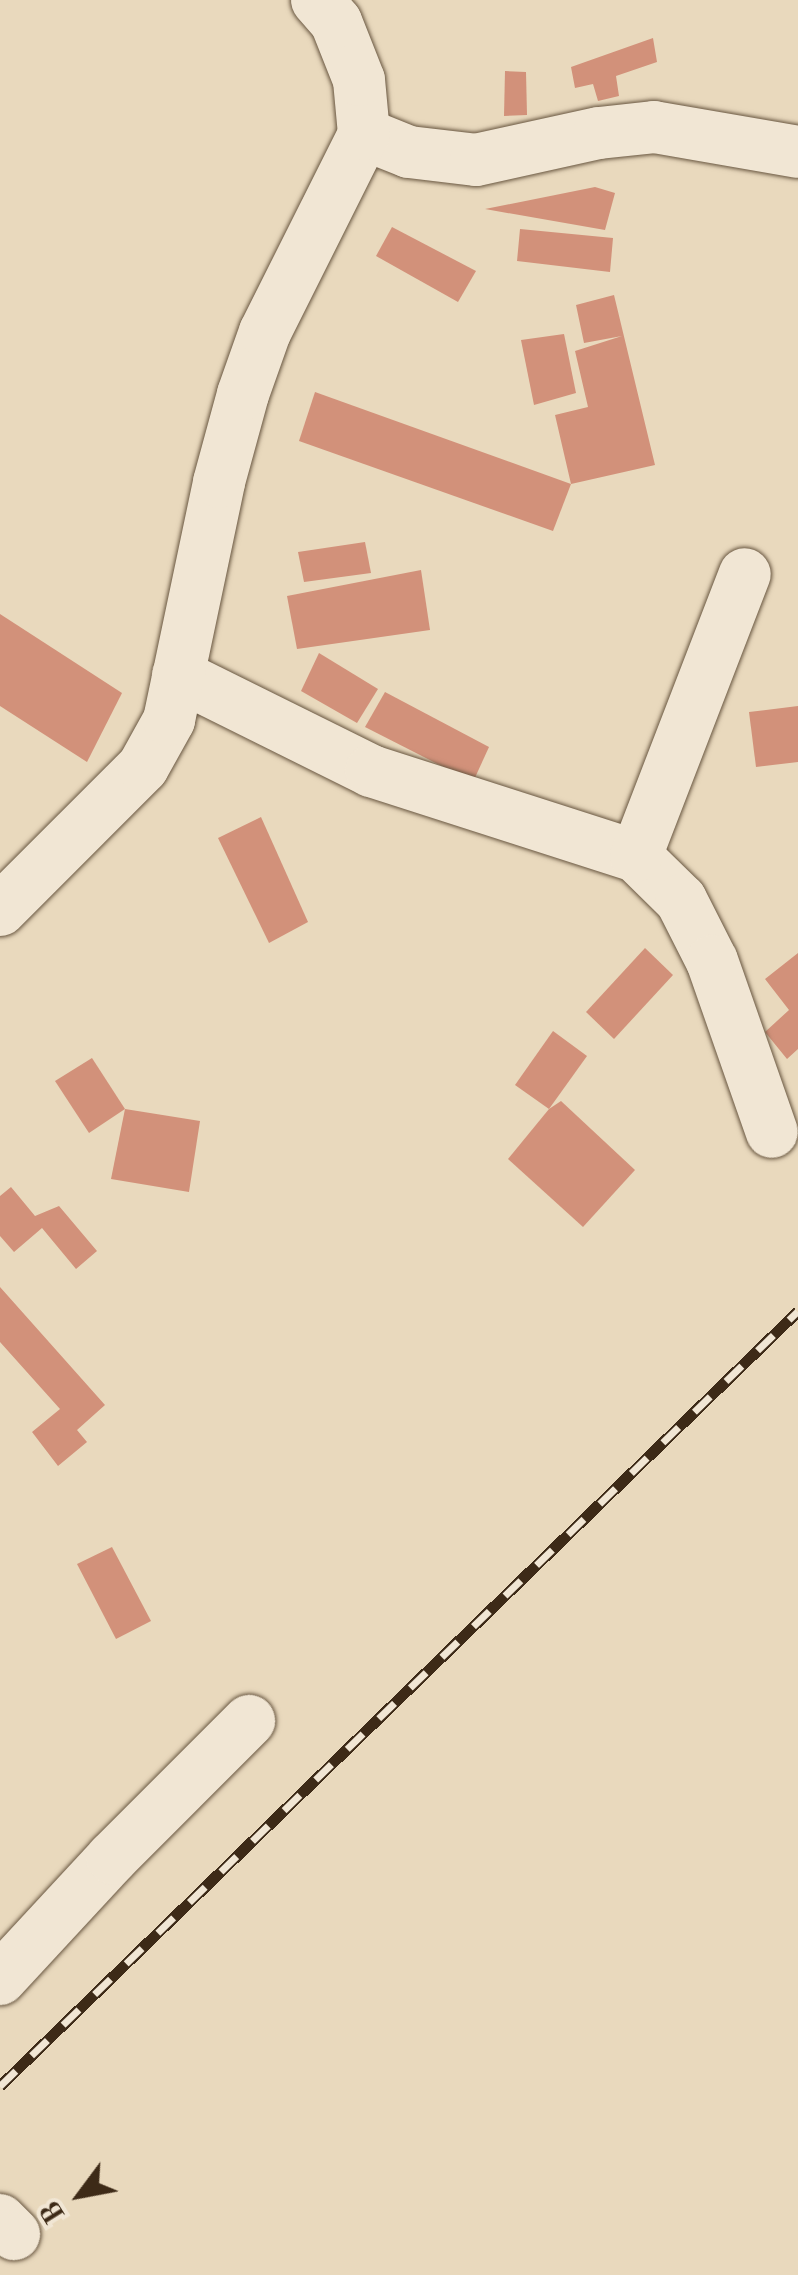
<!DOCTYPE html>
<style>
body{margin:0}
#map{position:relative;width:798px;height:2275px;overflow:hidden;background:#e9d9bd;font-family:"Old Standard TT",serif}
div>[style]{position:absolute}
.building>*{inset:0;background:#d2917a}
.roads{filter:drop-shadow(0 0 2px #685640) drop-shadow(0 0 2px #685640)}
.minor>*{height:52px;margin:-26px;padding:0 26px;transform-origin:26px;border-radius:26px;background:#f1e6d4}
.rail>*{height:11px;margin-top:-5.5px;transform-origin:0;background:repeating-linear-gradient(90deg,#f1e6d4 0 22px,#3d2a17 0 44px);box-sizing:border-box;border-block:2px solid #3d2a17}
span{translate:-50% -50%;white-space:nowrap;text-align:center;line-height:1.15;-webkit-text-stroke:9px #f1e6d4;paint-order:stroke}
.north{position:absolute;left:30px;top:2145px;width:100px;height:100px;-webkit-text-stroke:8px #f1e6d4;paint-order:stroke;rotate:238deg;font-size:28px;font-weight:700;line-height:40px;text-align:center;color:#3d2a17}
.north::after{content:'';display:block;margin:auto;width:35px;height:45px;background:#3d2a17;clip-path:polygon(50% 0,100% 100%,50% 72%,0 100%)}
</style>
<div id="map">
<div class="building">
<i style="clip-path:polygon(653px 38px,657px 62px,616px 76px,619px 96px,598px 101px,593px 84px,575px 88px,571px 67px)"></i>
<i style="clip-path:polygon(505px 71px,526px 72px,527px 115px,504px 116px)"></i>
<i style="clip-path:polygon(595px 187px,615px 193px,605px 230px,485px 209px)"></i>
<i style="clip-path:polygon(392px 227px,476px 271px,458px 302px,376px 256px)"></i>
<i style="clip-path:polygon(520px 229px,613px 238px,610px 272px,517px 261px)"></i>
<i style="clip-path:polygon(614px 295px,655px 465px,571px 484px,555px 415px,588px 407px,575px 351px,622px 336px,584px 343px,576px 305px)"></i>
<i style="clip-path:polygon(564px 334px,576px 393px,534px 405px,521px 340px)"></i>
<i style="clip-path:polygon(315px 392px,571px 484px,553px 531px,299px 441px)"></i>
<i style="clip-path:polygon(365px 542px,371px 573px,304px 582px,298px 552px)"></i>
<i style="clip-path:polygon(421px 570px,430px 630px,297px 649px,287px 596px)"></i>
<i style="clip-path:polygon(0 614px,122px 693px,87px 762px,0 706px)"></i>
<i style="clip-path:polygon(319px 653px,378px 689px,357px 723px,301px 691px)"></i>
<i style="clip-path:polygon(385px 692px,489px 747px,473px 782px,365px 727px)"></i>
<i style="clip-path:polygon(798px 706px,798px 762px,756px 767px,749px 712px)"></i>
<i style="clip-path:polygon(261px 817px,308px 922px,269px 943px,218px 838px)"></i>
<i style="clip-path:polygon(645px 948px,673px 975px,614px 1039px,586px 1012px)"></i>
<i style="clip-path:polygon(798px 953px,798px 1049px,787px 1059px,765px 1032px,789px 1010px,765px 979px)"></i>
<i style="clip-path:polygon(553px 1031px,587px 1056px,549px 1109px,515px 1085px)"></i>
<i style="clip-path:polygon(92px 1058px,125px 1109px,89px 1133px,55px 1081px)"></i>
<i style="clip-path:polygon(561px 1101px,635px 1170px,583px 1227px,508px 1159px,549px 1109px)"></i>
<i style="clip-path:polygon(125px 1109px,200px 1121px,189px 1192px,111px 1179px)"></i>
<i style="clip-path:polygon(11px 1187px,35px 1216px,59px 1206px,97px 1251px,76px 1269px,42px 1228px,14px 1252px,0 1236px,0 1196px)"></i>
<i style="clip-path:polygon(0 1287px,105px 1405px,77px 1430px,87px 1442px,58px 1466px,32px 1432px,60px 1409px,0 1342px)"></i>
<i style="clip-path:polygon(112px 1547px,151px 1621px,116px 1639px,77px 1564px)"></i>
</div>
<div class="roads">
<div class="minor">
<i style="left:364px;top:134px;width:48px;rotate:21.8deg"></i>
<i style="left:409px;top:152px;width:67px;rotate:6.8deg"></i>
<i style="left:476px;top:160px;width:126px;rotate:-12.4deg"></i>
<i style="left:599px;top:133px;width:55px;rotate:-6.2deg"></i>
<i style="left:654px;top:127px;width:146px;rotate:9.8deg"></i>
<i style="left:178px;top:675px;width:216px;rotate:26.4deg"></i>
<i style="left:371px;top:771px;width:278px;rotate:17.8deg"></i>
<i style="left:636px;top:856px;width:63px;rotate:44.4deg"></i>
<i style="left:681px;top:900px;width:68px;rotate:63.1deg"></i>
<i style="left:712px;top:961px;width:181px;rotate:70.7deg"></i>
<i style="left:636px;top:856px;width:302px;rotate:-68.9deg"></i>
<i style="left:0;top:910px;width:202px;rotate:-45deg"></i>
<i style="left:143px;top:767px;width:54px;rotate:-61deg"></i>
<i style="left:169px;top:720px;width:243px;rotate:-78.1deg"></i>
<i style="left:219px;top:482px;width:91px;rotate:-74.7deg"></i>
<i style="left:243px;top:394px;width:66px;rotate:-70.5deg"></i>
<i style="left:265px;top:332px;width:221px;rotate:-63.4deg"></i>
<i style="left:364px;top:134px;width:54px;rotate:-95.3deg"></i>
<i style="left:359px;top:80px;width:62px;rotate:-111.6deg"></i>
<i style="left:336px;top:22px;width:29px;rotate:-131deg"></i>
<i style="left:0;top:1979px;width:165px;rotate:-47.2deg"></i>
<i style="left:112px;top:1858px;width:194px;rotate:-45deg"></i>
<i style="left:0;top:2220px;width:20px;rotate:45deg"></i>
</div>
</div>
<div class="rail">
<i style="left:0;top:2086px;width:1112px;rotate:-44.16deg"></i>
</div>
<div class="north">B</div>
</div>
